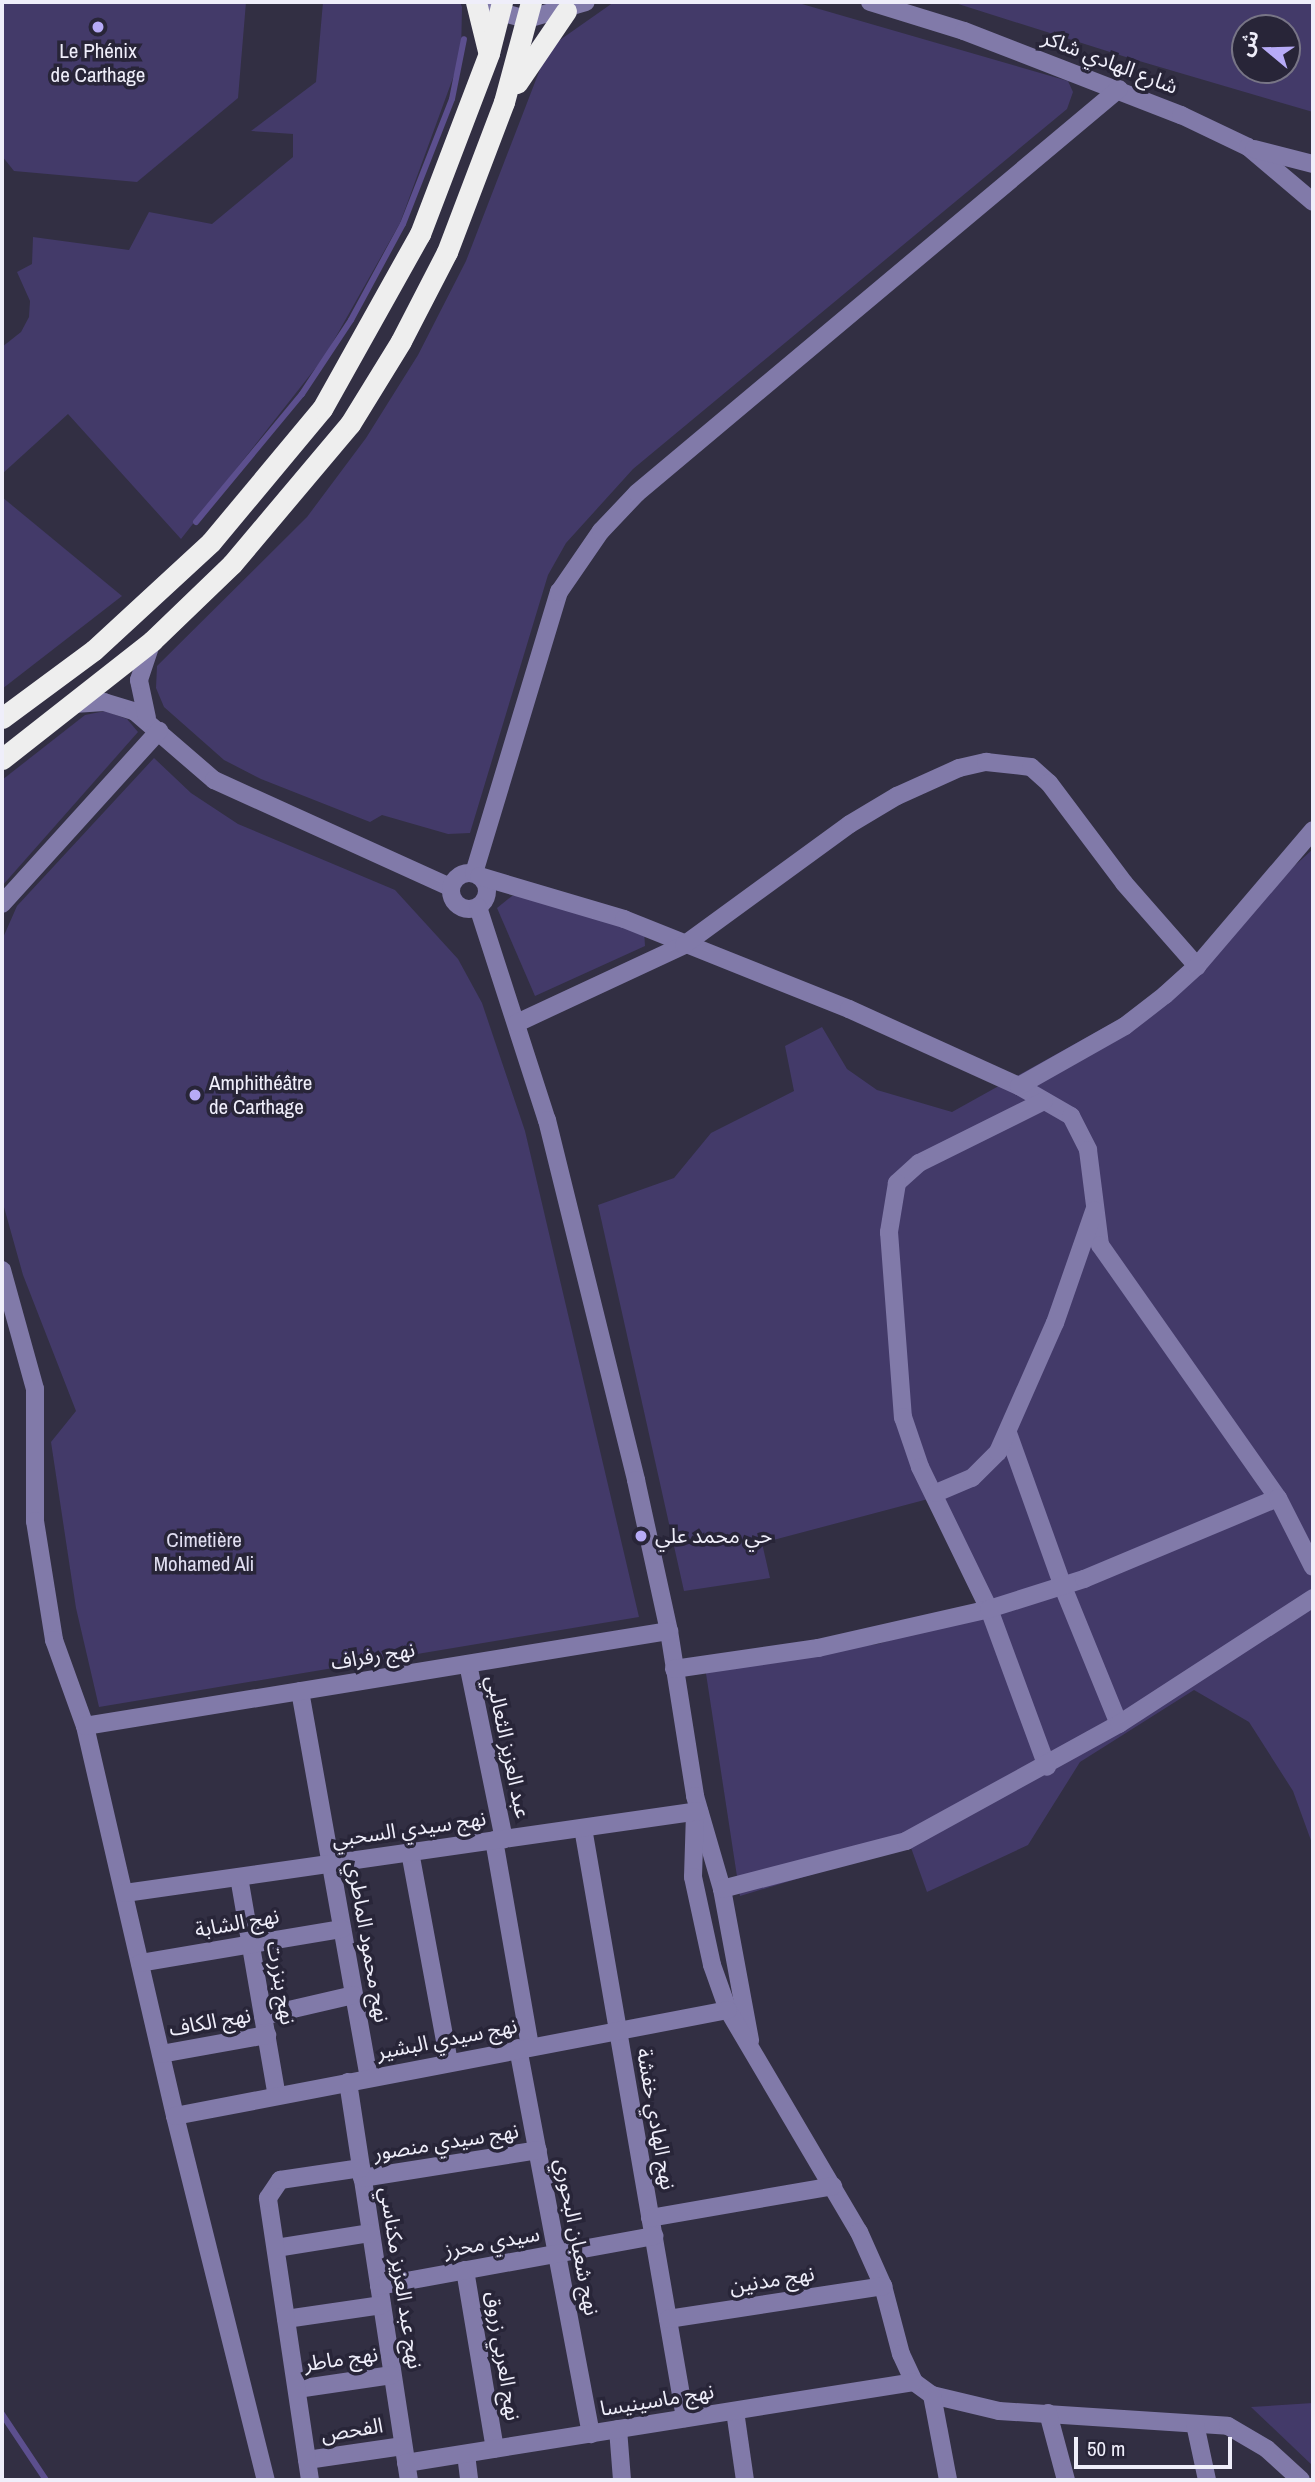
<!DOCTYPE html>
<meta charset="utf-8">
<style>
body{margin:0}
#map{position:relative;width:1315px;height:2482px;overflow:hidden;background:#322f43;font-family:"Archivo Narrow","Noto Sans Arabic",sans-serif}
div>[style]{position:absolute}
.green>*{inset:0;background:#433a69}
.stream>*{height:6px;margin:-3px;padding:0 3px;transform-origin:3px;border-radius:3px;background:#5c4f8e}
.minor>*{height:18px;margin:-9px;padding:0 9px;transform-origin:9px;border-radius:9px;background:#817aa9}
.minor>.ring{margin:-9px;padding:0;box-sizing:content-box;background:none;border:18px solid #817aa9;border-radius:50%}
.highway>*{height:21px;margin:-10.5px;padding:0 10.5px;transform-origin:10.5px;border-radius:10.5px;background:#eee}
.dots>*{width:19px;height:19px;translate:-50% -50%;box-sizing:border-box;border:4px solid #282538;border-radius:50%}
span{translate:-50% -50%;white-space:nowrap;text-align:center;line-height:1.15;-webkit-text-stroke:7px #282538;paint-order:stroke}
.poi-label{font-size:21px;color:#efeefa}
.left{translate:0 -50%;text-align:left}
.street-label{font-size:21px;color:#efeefa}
.park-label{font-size:21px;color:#e0def1}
.frame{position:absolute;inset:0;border:4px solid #efeefa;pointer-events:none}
.north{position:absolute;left:1231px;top:14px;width:70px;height:70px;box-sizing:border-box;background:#282538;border:2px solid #787586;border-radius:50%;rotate:289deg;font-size:19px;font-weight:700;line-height:28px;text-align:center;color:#efeefa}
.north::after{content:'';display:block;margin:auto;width:24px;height:32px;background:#b7abf7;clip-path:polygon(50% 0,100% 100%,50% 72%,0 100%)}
.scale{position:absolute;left:1074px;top:2437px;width:158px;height:32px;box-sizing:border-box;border:4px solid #efeefa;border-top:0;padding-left:9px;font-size:21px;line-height:24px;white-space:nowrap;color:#efeefa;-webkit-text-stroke:5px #282538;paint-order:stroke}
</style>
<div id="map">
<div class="green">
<i style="clip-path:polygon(2px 2px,246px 2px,238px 98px,137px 182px,14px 171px,2px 156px)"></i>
<i style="clip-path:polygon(323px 2px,460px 2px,462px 7px,461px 56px,400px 223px,325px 356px,181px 539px,68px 414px,2px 474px,2px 347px,21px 332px,29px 317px,30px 301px,17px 272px,32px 264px,33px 237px,129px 250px,149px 212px,212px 224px,293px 157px,293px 134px,251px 131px,316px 82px)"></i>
<i style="clip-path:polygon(614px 2px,795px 2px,1068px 81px,1073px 92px,1067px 109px,633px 469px,566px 543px,548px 575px,470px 833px,448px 834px,382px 815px,370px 822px,261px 779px,224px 760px,164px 707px,156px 688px,157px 666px,307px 517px,366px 438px,418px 355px,466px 261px,542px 64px,557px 42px)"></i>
<i style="clip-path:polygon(evenodd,952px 2px,1313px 2px,1313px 112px,1129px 58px,952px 2px,1287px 28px,1287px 70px,1245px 70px,1245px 28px,1287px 28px)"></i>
<i style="clip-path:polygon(2px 497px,122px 596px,2px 689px)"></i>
<i style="clip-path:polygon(105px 711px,127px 719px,138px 732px,2px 886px,2px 780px,85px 715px)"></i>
<i style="clip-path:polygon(154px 758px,191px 793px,238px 824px,395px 890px,458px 959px,482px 1003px,525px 1131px,639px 1617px,99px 1707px,76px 1608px,51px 1442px,76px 1411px,23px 1275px,2px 1200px,2px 940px,17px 906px)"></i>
<i style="clip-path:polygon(1313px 849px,1313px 1846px,1293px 1791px,1249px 1722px,1194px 1690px,1080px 1762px,1028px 1845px,927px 1892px,910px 1845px,740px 1896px,705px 1667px,878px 1644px,982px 1612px,932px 1498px,762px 1543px,770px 1578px,684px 1591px,598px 1205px,674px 1178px,711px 1133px,794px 1091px,785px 1046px,822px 1027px,847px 1069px,877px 1090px,952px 1112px,1134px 1011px)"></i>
<i style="clip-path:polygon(512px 896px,532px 896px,644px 930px,645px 946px,535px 996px,497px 908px)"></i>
<i style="clip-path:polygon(1313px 2403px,1313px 2466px,1251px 2407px)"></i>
</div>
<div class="stream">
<i style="left:196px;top:522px;width:166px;rotate:-50.4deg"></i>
<i style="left:302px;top:394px;width:89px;rotate:-56.5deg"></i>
<i style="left:351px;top:320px;width:109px;rotate:-61.6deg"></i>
<i style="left:403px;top:224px;width:134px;rotate:-68.6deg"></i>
<i style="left:452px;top:99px;width:61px;rotate:-78.7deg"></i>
<i style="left:2px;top:2414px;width:79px;rotate:56.3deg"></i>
</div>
<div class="minor">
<i style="left:489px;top:2px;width:15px;rotate:42deg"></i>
<i style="left:500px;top:12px;width:28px;rotate:15deg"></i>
<i style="left:527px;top:19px;width:61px;rotate:-16.1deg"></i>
<i style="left:870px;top:2px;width:98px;rotate:17.1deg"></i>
<i style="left:964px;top:31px;width:233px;rotate:21.2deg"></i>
<i style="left:1181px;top:115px;width:74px;rotate:25.5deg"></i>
<i style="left:1248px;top:147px;width:85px;rotate:40.2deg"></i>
<i style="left:1254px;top:149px;width:61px;rotate:14.3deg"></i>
<i style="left:74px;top:704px;width:30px;rotate:-4deg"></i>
<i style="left:104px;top:702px;width:31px;rotate:17deg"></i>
<i style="left:134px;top:711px;width:106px;rotate:40.8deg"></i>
<i style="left:214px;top:780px;width:259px;rotate:24.4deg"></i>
<i style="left:147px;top:718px;width:39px;rotate:-102deg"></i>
<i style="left:139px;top:680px;width:41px;rotate:-71.6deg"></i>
<i class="ring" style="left:451px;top:873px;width:18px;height:18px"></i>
<i style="left:474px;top:873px;width:294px;rotate:-73.2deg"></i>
<i style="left:559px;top:592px;width:74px;rotate:-55.5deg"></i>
<i style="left:601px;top:531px;width:52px;rotate:-46.5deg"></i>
<i style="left:637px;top:493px;width:629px;rotate:-39.97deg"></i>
<i style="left:479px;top:876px;width:151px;rotate:16.5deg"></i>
<i style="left:624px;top:919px;width:242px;rotate:21.8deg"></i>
<i style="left:849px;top:1009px;width:187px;rotate:24.4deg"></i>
<i style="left:1019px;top:1086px;width:60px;rotate:30deg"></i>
<i style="left:1071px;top:1116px;width:38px;rotate:63deg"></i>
<i style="left:1088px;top:1150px;width:96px;rotate:82.8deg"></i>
<i style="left:1100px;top:1245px;width:309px;rotate:54.9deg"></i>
<i style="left:2px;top:904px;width:234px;rotate:-47.8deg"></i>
<i style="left:478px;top:907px;width:224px;rotate:72.1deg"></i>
<i style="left:547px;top:1120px;width:371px;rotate:76.1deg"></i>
<i style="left:636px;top:1480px;width:155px;rotate:77.7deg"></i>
<i style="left:669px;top:1631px;width:167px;rotate:81deg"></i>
<i style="left:695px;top:1796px;width:97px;rotate:73.8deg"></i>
<i style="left:722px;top:1889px;width:154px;rotate:79.5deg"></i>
<i style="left:517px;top:1023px;width:184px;rotate:-25deg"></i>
<i style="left:684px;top:945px;width:205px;rotate:-36.1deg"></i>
<i style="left:850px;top:824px;width:55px;rotate:-30.8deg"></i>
<i style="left:897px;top:796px;width:68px;rotate:-24.3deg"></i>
<i style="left:959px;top:768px;width:28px;rotate:-13deg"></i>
<i style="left:986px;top:762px;width:45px;rotate:6.3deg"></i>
<i style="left:1031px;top:767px;width:24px;rotate:42deg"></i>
<i style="left:1049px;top:783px;width:125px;rotate:53.1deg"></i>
<i style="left:1124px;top:883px;width:111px;rotate:48.7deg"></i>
<i style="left:1019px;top:1086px;width:122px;rotate:-29.5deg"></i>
<i style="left:1125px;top:1026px;width:51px;rotate:-37.8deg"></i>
<i style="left:1165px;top:995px;width:43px;rotate:-42.2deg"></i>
<i style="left:1197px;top:966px;width:179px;rotate:-49.5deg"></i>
<i style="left:1044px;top:1101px;width:140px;rotate:153.6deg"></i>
<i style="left:919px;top:1163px;width:30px;rotate:138deg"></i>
<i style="left:897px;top:1183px;width:50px;rotate:99.3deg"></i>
<i style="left:889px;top:1232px;width:186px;rotate:85.7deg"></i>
<i style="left:903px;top:1417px;width:53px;rotate:71.2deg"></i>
<i style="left:920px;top:1467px;width:158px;rotate:64.1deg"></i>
<i style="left:989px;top:1609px;width:168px;rotate:69.8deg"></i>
<i style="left:2px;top:1270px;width:123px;rotate:74.5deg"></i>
<i style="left:35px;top:1389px;width:132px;rotate:90deg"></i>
<i style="left:35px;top:1521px;width:121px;rotate:80.9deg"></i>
<i style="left:54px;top:1640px;width:91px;rotate:70.2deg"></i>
<i style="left:85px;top:1726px;width:400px;rotate:77deg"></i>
<i style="left:175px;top:2116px;width:375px;rotate:76deg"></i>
<i style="left:1008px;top:1433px;width:164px;rotate:70.3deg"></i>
<i style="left:1063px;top:1587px;width:148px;rotate:67.8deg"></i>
<i style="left:936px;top:1493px;width:39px;rotate:-23deg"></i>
<i style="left:972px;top:1478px;width:37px;rotate:-45deg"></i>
<i style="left:998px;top:1452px;width:141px;rotate:-66.2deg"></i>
<i style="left:1055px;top:1323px;width:119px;rotate:-70.8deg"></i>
<i style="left:468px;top:1664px;width:179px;rotate:78.4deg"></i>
<i style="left:674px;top:1669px;width:146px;rotate:-8.3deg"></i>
<i style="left:818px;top:1648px;width:175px;rotate:-12.8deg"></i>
<i style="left:989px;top:1609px;width:100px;rotate:-17.5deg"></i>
<i style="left:1084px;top:1579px;width:210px;rotate:-22.7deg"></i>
<i style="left:1278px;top:1498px;width:77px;rotate:63.1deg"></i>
<i style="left:300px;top:1691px;width:393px;rotate:79.9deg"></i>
<i style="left:85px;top:1726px;width:592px;rotate:-9.24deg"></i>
<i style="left:695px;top:1813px;width:64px;rotate:91.8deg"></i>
<i style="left:693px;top:1877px;width:90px;rotate:77.8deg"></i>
<i style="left:712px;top:1965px;width:48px;rotate:70.4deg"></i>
<i style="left:728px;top:2010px;width:258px;rotate:59.5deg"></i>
<i style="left:859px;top:2232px;width:59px;rotate:66deg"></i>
<i style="left:883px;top:2286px;width:70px;rotate:75.2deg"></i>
<i style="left:901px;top:2354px;width:31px;rotate:65deg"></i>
<i style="left:914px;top:2382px;width:22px;rotate:36deg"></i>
<i style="left:932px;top:2395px;width:69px;rotate:13.4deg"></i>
<i style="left:999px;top:2411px;width:229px;rotate:3.7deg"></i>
<i style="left:1228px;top:2426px;width:45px;rotate:30.5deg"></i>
<i style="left:1267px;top:2449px;width:46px;rotate:42.4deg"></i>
<i style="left:583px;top:1828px;width:599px;rotate:80.19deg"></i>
<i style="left:494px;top:1840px;width:209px;rotate:80.1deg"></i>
<i style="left:410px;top:1852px;width:214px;rotate:79.5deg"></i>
<i style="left:239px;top:1877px;width:222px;rotate:80.2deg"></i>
<i style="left:722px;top:1889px;width:190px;rotate:-14.6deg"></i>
<i style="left:906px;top:1841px;width:243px;rotate:-28.8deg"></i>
<i style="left:1119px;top:1724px;width:231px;rotate:-33deg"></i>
<i style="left:125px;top:1893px;width:580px;rotate:-8.13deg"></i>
<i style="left:140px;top:1963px;width:205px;rotate:-9.6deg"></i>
<i style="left:263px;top:2016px;width:93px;rotate:-13deg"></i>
<i style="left:518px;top:2048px;width:393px;rotate:79.3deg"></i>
<i style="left:161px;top:2054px;width:108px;rotate:-10.2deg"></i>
<i style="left:348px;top:2082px;width:403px;rotate:81.3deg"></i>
<i style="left:175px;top:2116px;width:563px;rotate:-10.85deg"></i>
<i style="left:362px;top:2178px;width:178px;rotate:-9deg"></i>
<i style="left:650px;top:2218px;width:186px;rotate:-9.9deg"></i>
<i style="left:276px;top:2248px;width:96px;rotate:-9deg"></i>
<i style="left:465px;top:2270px;width:181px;rotate:80.5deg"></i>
<i style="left:379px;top:2286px;width:280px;rotate:-10.3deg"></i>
<i style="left:286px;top:2319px;width:97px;rotate:-8.3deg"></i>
<i style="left:668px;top:2319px;width:218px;rotate:-8.7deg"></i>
<i style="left:297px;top:2389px;width:96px;rotate:-8.4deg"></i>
<i style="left:932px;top:2395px;width:86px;rotate:79.3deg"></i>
<i style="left:735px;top:2411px;width:70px;rotate:81.8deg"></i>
<i style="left:1048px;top:2413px;width:69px;rotate:75deg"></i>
<i style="left:1195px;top:2424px;width:57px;rotate:77.9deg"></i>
<i style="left:618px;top:2429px;width:51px;rotate:85.5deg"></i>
<i style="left:466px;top:2454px;width:26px;rotate:83deg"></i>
<i style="left:307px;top:2460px;width:97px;rotate:-8.3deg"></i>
<i style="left:406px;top:2463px;width:514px;rotate:-9.06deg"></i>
<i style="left:310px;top:2480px;width:285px;rotate:-98.5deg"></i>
<i style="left:268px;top:2198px;width:22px;rotate:-56deg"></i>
<i style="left:280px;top:2180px;width:82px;rotate:-8.4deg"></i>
</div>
<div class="highway">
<i style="left:476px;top:2px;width:50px;rotate:76.2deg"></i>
<i style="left:517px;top:83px;width:87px;rotate:-55.8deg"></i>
<i style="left:2px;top:718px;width:114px;rotate:-36.5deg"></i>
<i style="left:94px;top:650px;width:159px;rotate:-42.7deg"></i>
<i style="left:211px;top:542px;width:173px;rotate:-50.2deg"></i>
<i style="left:322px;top:409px;width:201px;rotate:-60.8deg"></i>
<i style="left:420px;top:234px;width:194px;rotate:-69.1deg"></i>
<i style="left:489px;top:53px;width:53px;rotate:-75.7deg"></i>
<i style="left:2px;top:759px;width:191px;rotate:-38.2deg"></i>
<i style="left:152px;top:641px;width:111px;rotate:-43.9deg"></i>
<i style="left:232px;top:564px;width:183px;rotate:-49.9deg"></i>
<i style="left:350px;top:424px;width:97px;rotate:-58.4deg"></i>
<i style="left:401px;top:341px;width:100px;rotate:-62.7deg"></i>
<i style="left:447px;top:252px;width:160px;rotate:-69.2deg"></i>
<i style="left:504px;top:102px;width:104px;rotate:-74.9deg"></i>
</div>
<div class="dots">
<i style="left:98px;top:27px;background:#b7abf7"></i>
<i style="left:195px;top:1095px;background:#b7abf7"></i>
<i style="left:641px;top:1536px;background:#b7abf7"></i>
</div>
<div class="poi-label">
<span style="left:98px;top:63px">Le Phénix<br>de Carthage</span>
<span class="left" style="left:209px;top:1095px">Amphithéâtre<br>de Carthage</span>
<span class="left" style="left:655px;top:1536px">حي محمد علي</span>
</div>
<div class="street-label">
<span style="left:1110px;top:62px;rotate:21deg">شارع الهادي شاكر</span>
<span style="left:373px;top:1656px;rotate:-9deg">نهج رفراف</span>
<span style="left:508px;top:1747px;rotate:78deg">عبد العزيز الثعالبي</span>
<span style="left:409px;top:1829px;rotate:-8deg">نهج سيدي السحبي</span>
<span style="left:237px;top:1923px;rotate:-10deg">نهج الشابة</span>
<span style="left:368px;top:1942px;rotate:80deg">نهج محمود الماطري</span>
<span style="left:281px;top:1983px;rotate:80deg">نهج بنزرت</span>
<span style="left:210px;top:2022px;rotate:-10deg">نهج الكاف</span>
<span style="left:447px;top:2039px;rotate:-11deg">نهج سيدي البشير</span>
<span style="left:656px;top:2119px;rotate:80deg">نهج الهادي خفشة</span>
<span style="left:446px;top:2142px;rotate:-9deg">نهج سيدي منصور</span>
<span style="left:577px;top:2237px;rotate:79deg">نهج شعبان البحوري</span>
<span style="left:492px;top:2242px;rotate:-10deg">سيدي محرز</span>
<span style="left:401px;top:2278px;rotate:81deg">نهج عبد العزيز مكناسي</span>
<span style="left:772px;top:2280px;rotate:-9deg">نهج مدنين</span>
<span style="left:503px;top:2356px;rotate:81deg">نهج العربي زروق</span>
<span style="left:341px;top:2359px;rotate:-8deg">نهج ماطر</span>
<span style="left:657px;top:2400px;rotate:-9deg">نهج ماسينيسا</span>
<span style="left:352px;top:2430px;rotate:-9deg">الفحص</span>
</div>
<div class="park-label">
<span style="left:204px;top:1552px">Cimetière<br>Mohamed Ali</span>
</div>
<div class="frame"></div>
<div class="north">ش</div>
<div class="scale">50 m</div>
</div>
